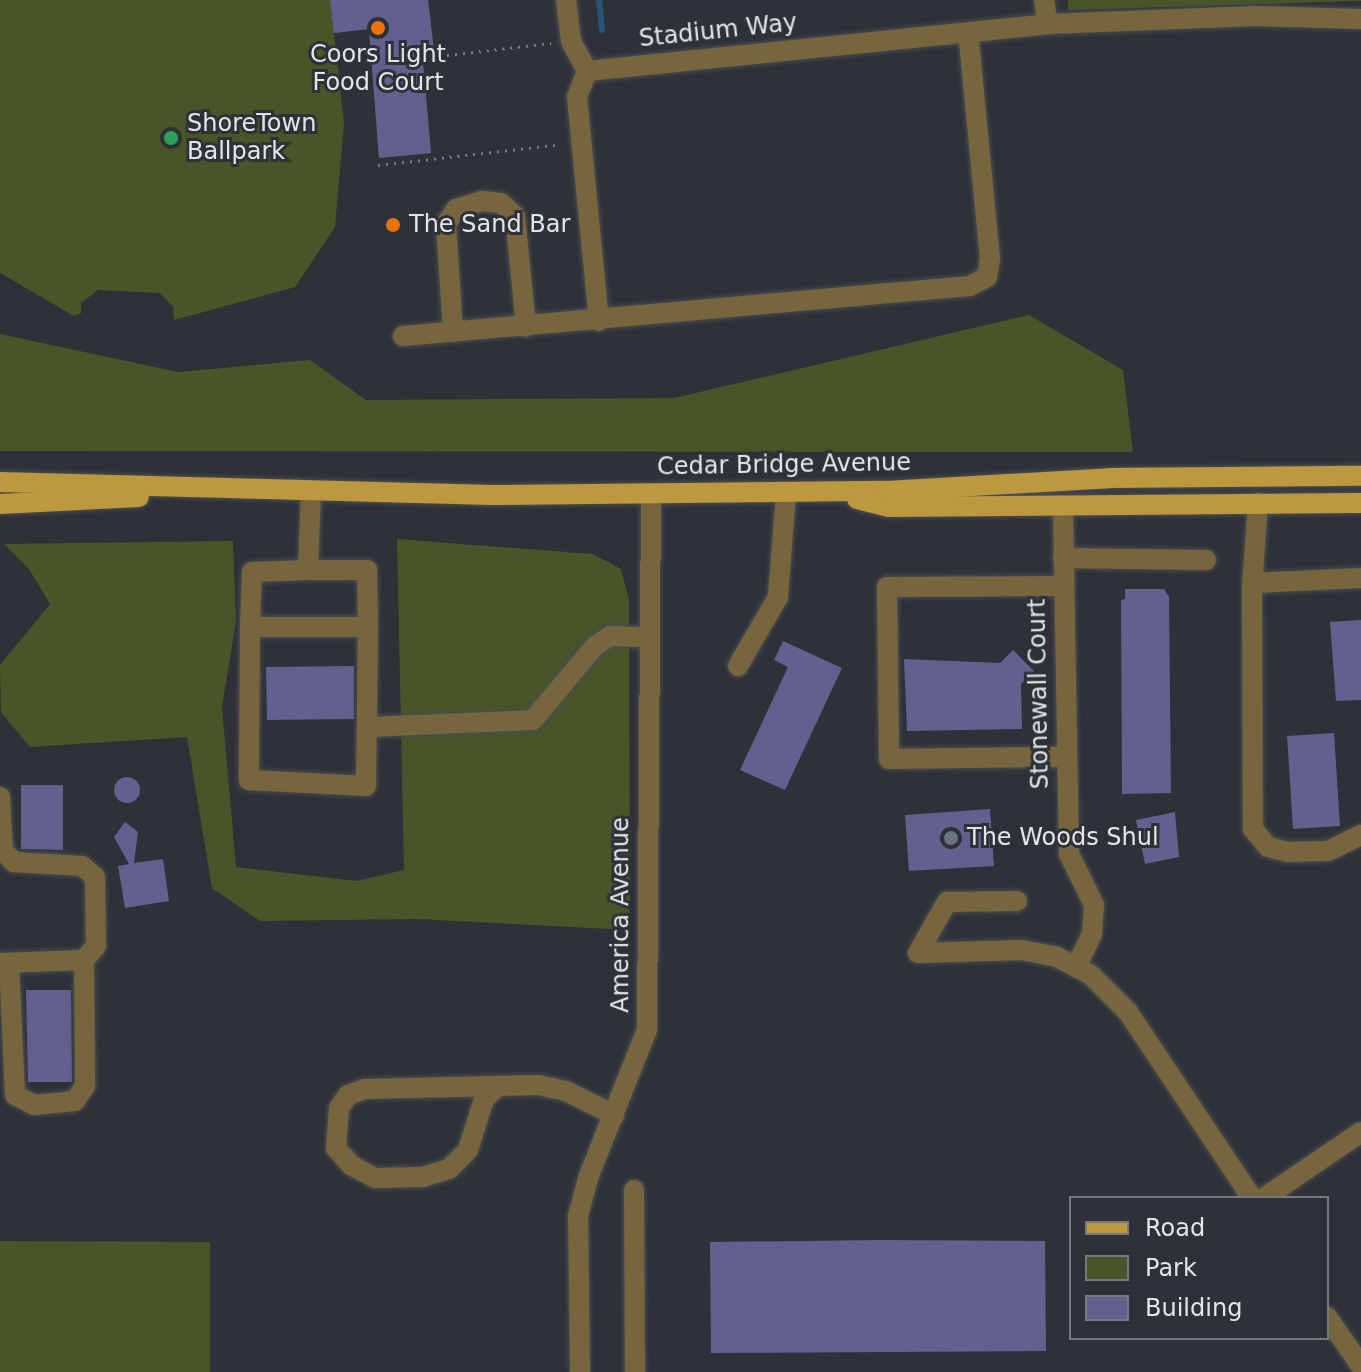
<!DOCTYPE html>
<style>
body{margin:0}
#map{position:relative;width:1361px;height:1372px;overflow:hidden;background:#2e3137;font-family:"DejaVu Sans",sans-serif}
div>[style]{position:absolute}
.green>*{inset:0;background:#475529}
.stream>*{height:6px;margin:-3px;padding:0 3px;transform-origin:3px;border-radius:3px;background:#245777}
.building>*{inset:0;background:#63608f}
.round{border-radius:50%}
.path>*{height:3px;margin-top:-1.5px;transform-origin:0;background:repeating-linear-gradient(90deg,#787a80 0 2px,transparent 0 8px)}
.roads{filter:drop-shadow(0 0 2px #4b4e53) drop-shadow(0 0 2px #4b4e53)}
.minor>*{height:20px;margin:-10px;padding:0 10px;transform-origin:10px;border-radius:10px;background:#77653e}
.major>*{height:20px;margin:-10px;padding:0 10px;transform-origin:10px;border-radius:10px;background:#bc983f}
.dots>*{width:22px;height:22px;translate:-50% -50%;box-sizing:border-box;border:4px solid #2e3137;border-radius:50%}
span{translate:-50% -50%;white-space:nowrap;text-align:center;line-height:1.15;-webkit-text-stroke:6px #2e3137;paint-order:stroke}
.street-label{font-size:24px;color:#e3e5e9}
.poi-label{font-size:24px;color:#e3e5e9}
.left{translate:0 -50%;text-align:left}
.legend{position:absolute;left:1069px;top:1196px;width:260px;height:144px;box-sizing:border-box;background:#2e3137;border:2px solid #76797e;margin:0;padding:10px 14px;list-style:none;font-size:24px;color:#e3e5e9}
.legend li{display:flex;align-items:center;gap:16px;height:40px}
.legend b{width:40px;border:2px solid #76797e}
</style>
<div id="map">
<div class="green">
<i style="clip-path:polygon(0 0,428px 0,434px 51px,422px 53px,431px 153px,379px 158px,369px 29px,334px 33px,344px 123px,335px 227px,295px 287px,174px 320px,173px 307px,160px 293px,98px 290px,81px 303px,81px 313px,74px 316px,0 273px)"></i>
<i style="clip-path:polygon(1068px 0,1361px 0,1361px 1px,1068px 10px)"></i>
<i style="clip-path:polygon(1029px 315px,1123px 370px,1133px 452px,0 451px,0 334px,178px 372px,310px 360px,366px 400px,674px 398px)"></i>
<i style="clip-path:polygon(397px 539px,593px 554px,621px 569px,629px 600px,630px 930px,416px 919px,260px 921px,212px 888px,187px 737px,30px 747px,1px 712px,0 665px,50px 604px,29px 569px,4px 544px,233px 541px,236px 621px,222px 707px,236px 867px,356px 881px,404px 870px)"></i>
<i style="clip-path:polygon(0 1241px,210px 1242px,210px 1372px,0 1372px)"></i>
</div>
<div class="stream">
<i style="left:599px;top:0;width:30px;rotate:84deg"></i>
</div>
<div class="building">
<i style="clip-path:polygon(330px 0,428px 0,434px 51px,422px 52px,431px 153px,379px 158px,369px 29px,334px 33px)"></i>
<i style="clip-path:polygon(1125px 589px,1164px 589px,1169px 597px,1171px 793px,1122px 794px,1121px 600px,1125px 599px)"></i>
<i style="clip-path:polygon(1361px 620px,1361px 700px,1336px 701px,1330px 622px)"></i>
<i style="clip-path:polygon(783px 641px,842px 668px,785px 790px,740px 770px,788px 667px,774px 660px)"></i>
<i style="clip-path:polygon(1013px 650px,1034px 671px,1021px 684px,1022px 729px,907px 731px,904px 659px,1000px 663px)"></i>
<i style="clip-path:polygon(354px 666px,354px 719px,267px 720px,266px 667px)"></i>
<i style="clip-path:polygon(1334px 733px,1340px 826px,1293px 829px,1287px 736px)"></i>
<i class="round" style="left:114px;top:777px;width:26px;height:26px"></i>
<i style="clip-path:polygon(21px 785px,63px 785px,63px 850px,21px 849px)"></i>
<i style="clip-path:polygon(990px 809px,994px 866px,909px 871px,905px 815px)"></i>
<i style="clip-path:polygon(1175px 812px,1179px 857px,1145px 864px,1136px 820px)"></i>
<i style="clip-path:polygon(125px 822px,138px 832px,134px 863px,163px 859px,169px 901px,125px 908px,118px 866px,129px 864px,114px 837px)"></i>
<i style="clip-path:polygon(26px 990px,71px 990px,72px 1082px,28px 1082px)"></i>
<i style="clip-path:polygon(878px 1240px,1045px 1241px,1046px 1351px,711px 1353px,710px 1242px)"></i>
</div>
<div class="path">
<i style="left:423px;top:58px;width:129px;rotate:-6.7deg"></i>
<i style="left:378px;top:165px;width:184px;rotate:-6.5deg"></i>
</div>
<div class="roads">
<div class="minor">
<i style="left:566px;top:0;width:41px;rotate:83deg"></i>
<i style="left:571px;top:41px;width:34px;rotate:62deg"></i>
<i style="left:587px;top:71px;width:463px;rotate:-5.8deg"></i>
<i style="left:1048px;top:24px;width:208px;rotate:-2.2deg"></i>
<i style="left:1256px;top:16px;width:105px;rotate:1.6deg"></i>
<i style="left:1044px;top:0;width:24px;rotate:81deg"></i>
<i style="left:587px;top:71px;width:28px;rotate:111deg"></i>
<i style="left:577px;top:97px;width:225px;rotate:84.4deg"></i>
<i style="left:453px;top:332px;width:108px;rotate:-93.7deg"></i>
<i style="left:446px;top:224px;width:18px;rotate:-56deg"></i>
<i style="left:456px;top:209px;width:27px;rotate:-17deg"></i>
<i style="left:482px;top:201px;width:19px;rotate:6deg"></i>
<i style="left:501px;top:203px;width:19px;rotate:43deg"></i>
<i style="left:515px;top:216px;width:111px;rotate:84.3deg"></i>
<i style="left:403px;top:336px;width:569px;rotate:-5.04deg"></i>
<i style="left:970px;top:286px;width:19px;rotate:-28deg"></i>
<i style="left:987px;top:277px;width:18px;rotate:-81deg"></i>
<i style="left:990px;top:259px;width:228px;rotate:-95.5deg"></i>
<i style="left:1258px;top:503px;width:84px;rotate:94.1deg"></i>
<i style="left:1252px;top:587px;width:242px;rotate:89.8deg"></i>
<i style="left:1253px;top:829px;width:23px;rotate:50deg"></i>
<i style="left:1268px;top:847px;width:21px;rotate:14deg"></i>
<i style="left:1288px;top:852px;width:40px;rotate:-1.4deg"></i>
<i style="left:1328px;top:851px;width:37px;rotate:-26deg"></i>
<i style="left:1063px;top:508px;width:346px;rotate:89deg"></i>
<i style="left:1069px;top:854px;width:57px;rotate:63.9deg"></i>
<i style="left:1094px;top:905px;width:29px;rotate:94deg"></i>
<i style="left:1092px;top:934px;width:37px;rotate:116deg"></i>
<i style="left:1063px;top:558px;width:143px;rotate:0.8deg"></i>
<i style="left:308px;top:570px;width:56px;rotate:178deg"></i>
<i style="left:252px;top:572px;width:55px;rotate:92.1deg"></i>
<i style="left:250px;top:627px;width:118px"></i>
<i style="left:368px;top:627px;width:57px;rotate:-91deg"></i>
<i style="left:367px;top:570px;width:59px;rotate:180deg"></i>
<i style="left:308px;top:570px;width:78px;rotate:-87.8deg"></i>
<i style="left:1253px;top:583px;width:108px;rotate:-2.7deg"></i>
<i style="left:1063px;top:586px;width:176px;rotate:179.7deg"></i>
<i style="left:887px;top:587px;width:172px;rotate:89.3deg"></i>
<i style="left:889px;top:759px;width:175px;rotate:-0.7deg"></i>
<i style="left:250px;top:627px;width:153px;rotate:90.4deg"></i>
<i style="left:249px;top:780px;width:117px;rotate:2.9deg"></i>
<i style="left:366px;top:786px;width:159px;rotate:-89.3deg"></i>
<i style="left:738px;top:666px;width:80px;rotate:-59.9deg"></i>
<i style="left:778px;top:597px;width:105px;rotate:-85.6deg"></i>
<i style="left:367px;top:727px;width:166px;rotate:-2.4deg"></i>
<i style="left:533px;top:720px;width:95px;rotate:-50.1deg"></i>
<i style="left:594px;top:647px;width:19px;rotate:-35deg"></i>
<i style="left:610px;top:636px;width:37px;rotate:2deg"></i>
<i style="left:0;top:797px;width:54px;rotate:86.8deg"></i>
<i style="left:3px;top:851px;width:16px;rotate:45deg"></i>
<i style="left:14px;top:862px;width:68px;rotate:3.4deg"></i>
<i style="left:82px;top:866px;width:17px;rotate:40deg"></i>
<i style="left:95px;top:877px;width:69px;rotate:89.2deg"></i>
<i style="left:96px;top:946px;width:18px;rotate:131deg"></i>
<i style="left:84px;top:960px;width:126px;rotate:89.5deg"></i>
<i style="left:85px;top:1086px;width:18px;rotate:124deg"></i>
<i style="left:75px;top:1101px;width:41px;rotate:174.4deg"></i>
<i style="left:34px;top:1105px;width:21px;rotate:-152deg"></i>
<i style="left:15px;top:1095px;width:132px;rotate:-92.6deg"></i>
<i style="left:918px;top:953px;width:104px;rotate:-1.7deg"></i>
<i style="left:1022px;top:950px;width:36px;rotate:11deg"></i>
<i style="left:1057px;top:957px;width:40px;rotate:28deg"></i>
<i style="left:1092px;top:976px;width:51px;rotate:45deg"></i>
<i style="left:1128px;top:1012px;width:224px;rotate:56.3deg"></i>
<i style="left:918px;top:953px;width:59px;rotate:-60.4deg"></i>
<i style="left:947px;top:902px;width:70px;rotate:-0.8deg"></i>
<i style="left:0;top:963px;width:84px;rotate:-2deg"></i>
<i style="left:498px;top:1086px;width:19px;rotate:137deg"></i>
<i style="left:484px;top:1099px;width:53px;rotate:107.4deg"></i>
<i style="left:468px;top:1150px;width:27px;rotate:135deg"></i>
<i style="left:449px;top:1169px;width:27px;rotate:163deg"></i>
<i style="left:423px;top:1177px;width:48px;rotate:178.8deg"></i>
<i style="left:375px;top:1178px;width:26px;rotate:-152deg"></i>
<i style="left:352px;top:1166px;width:24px;rotate:-132deg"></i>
<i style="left:336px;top:1148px;width:40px;rotate:-85.7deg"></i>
<i style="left:339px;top:1108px;width:16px;rotate:-55deg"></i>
<i style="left:348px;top:1095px;width:18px;rotate:-19deg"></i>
<i style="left:365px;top:1089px;width:133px;rotate:-1.3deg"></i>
<i style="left:498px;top:1086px;width:41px;rotate:-1.4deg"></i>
<i style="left:539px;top:1085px;width:28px;rotate:13deg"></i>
<i style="left:566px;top:1091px;width:54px;rotate:26.6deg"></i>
<i style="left:634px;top:1190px;width:182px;rotate:89.7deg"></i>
<i style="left:1264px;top:1198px;width:117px;rotate:-34.2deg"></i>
<i style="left:1327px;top:1317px;width:60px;rotate:55.2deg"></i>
<i style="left:580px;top:1372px;width:156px;rotate:-90.7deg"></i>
<i style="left:578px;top:1216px;width:39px;rotate:-75deg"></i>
<i style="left:588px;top:1178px;width:159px;rotate:-68.3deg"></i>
<i style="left:647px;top:1030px;width:536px;rotate:-89.57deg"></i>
</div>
<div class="major">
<i style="left:0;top:482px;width:492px;rotate:1.5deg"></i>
<i style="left:492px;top:495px;width:395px;rotate:-0.6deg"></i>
<i style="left:887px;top:491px;width:223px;rotate:-3.3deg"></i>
<i style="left:1110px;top:478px;width:251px;rotate:-0.5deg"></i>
<i style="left:857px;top:499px;width:33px;rotate:14deg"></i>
<i style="left:889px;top:507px;width:472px;rotate:-0.5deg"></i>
<i style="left:0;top:504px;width:139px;rotate:-2.9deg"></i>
</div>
</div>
<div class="dots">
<i style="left:378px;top:28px;background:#e8710a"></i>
<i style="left:171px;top:138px;background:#2e9e5b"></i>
<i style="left:393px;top:225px;background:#e8710a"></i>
<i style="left:951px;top:838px;background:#6b7280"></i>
</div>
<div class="street-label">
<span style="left:718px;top:31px;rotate:-6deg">Stadium Way</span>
<span style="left:784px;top:465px;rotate:-1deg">Cedar Bridge Avenue</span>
<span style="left:1039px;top:694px;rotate:-91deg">Stonewall Court</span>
<span style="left:621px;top:915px;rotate:-90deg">America Avenue</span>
</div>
<div class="poi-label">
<span style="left:378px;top:69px">Coors Light<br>Food Court</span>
<span class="left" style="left:187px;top:138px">ShoreTown<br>Ballpark</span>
<span class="left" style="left:409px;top:225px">The Sand Bar</span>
<span class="left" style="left:967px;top:838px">The Woods Shul</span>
</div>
<ul class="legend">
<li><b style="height:10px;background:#bc983f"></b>Road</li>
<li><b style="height:22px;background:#475529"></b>Park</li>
<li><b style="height:22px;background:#63608f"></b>Building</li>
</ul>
</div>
